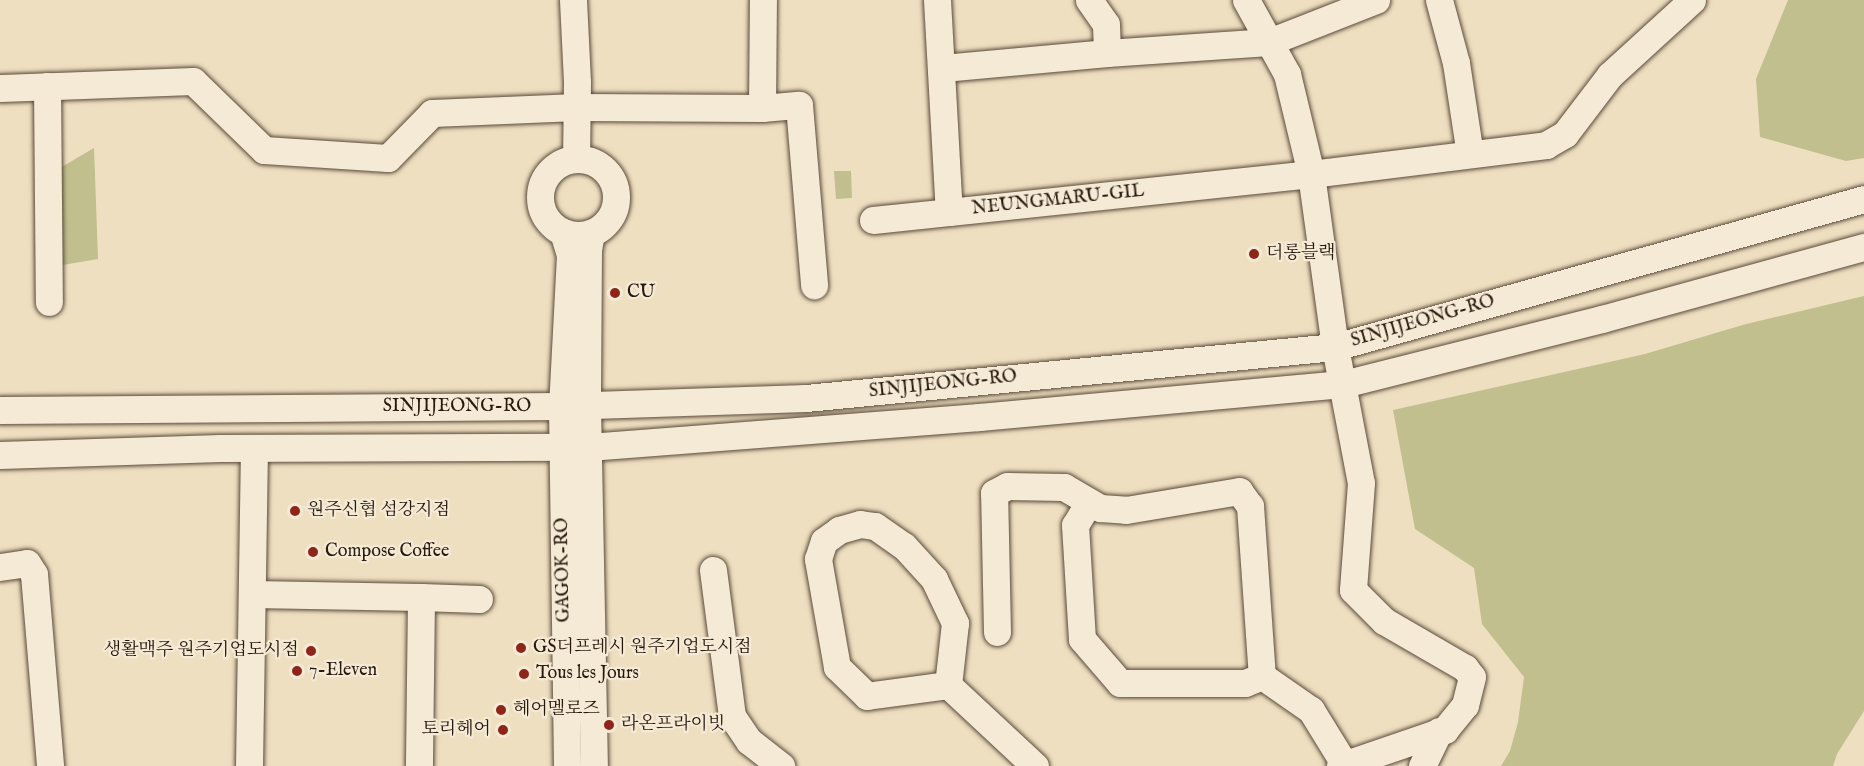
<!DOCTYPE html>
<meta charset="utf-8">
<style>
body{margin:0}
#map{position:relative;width:1864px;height:766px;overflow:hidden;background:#eedfc0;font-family:"IM FELL English","Noto Serif KR",serif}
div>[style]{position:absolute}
.green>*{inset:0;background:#c1bf8d}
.roads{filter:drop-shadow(0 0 2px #5a4a3a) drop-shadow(0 0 2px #5a4a3a)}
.minor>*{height:27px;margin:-13.5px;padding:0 13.5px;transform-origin:13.5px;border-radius:13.5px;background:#f4ead6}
.minor>.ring{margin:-13.5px;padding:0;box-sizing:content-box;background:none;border:27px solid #f4ead6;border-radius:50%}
.dots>*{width:16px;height:16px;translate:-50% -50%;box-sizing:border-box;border:3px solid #f4ead6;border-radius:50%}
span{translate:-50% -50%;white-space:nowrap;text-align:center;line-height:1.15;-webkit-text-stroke:4.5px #f4ead6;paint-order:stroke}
.street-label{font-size:18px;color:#28190d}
.poi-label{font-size:18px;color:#28190d}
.left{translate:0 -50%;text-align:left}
.right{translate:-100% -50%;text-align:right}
</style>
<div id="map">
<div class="green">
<i style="clip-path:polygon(1788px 0,1864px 0,1864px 158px,1846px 161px,1760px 137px,1756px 79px)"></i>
<i style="clip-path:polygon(94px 148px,98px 259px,63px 265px,60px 168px)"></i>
<i style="clip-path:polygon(834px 171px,851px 171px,852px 198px,836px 199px)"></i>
<i style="clip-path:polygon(1864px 296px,1864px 711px,1837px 754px,1833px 766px,1501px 766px,1510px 751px,1518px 722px,1524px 677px,1482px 624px,1474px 568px,1415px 529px,1393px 410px,1645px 354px,1746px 324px)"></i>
</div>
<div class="roads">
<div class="minor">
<i style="left:573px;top:0;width:82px;rotate:87.2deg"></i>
<i style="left:577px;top:82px;width:77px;rotate:90.7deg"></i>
<i style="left:937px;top:0;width:212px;rotate:86.8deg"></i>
<i style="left:949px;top:212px;width:364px;rotate:-6deg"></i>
<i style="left:1311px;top:174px;width:237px;rotate:-7deg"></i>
<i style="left:1546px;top:145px;width:22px;rotate:-30deg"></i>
<i style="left:1565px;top:134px;width:74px;rotate:-52.7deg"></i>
<i style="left:1610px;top:75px;width:111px;rotate:-42.4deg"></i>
<i style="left:1089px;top:0;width:29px;rotate:55deg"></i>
<i style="left:1106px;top:24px;width:29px;rotate:88deg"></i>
<i style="left:1246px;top:0;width:85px;rotate:61deg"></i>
<i style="left:1287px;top:74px;width:103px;rotate:76.5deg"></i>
<i style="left:1311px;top:174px;width:175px;rotate:82.1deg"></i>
<i style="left:1335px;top:347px;width:138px;rotate:79.2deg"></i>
<i style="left:1361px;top:483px;width:107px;rotate:94.3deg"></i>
<i style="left:1353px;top:590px;width:44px;rotate:45deg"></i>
<i style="left:1384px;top:621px;width:94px;rotate:30.1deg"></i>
<i style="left:1465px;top:668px;width:11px;rotate:52deg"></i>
<i style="left:1472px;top:677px;width:29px;rotate:104deg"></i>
<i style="left:1465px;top:705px;width:32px;rotate:129deg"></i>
<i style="left:1445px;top:730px;width:111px;rotate:161.1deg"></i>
<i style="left:1439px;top:0;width:65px;rotate:74.9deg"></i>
<i style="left:1456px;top:63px;width:92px;rotate:81.3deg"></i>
<i style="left:943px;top:68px;width:165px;rotate:-5.2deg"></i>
<i style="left:1107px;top:53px;width:162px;rotate:-3.9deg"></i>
<i style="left:1269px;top:42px;width:115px;rotate:-21.4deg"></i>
<i style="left:47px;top:86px;width:216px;rotate:89.5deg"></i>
<i style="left:0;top:88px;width:193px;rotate:-2.1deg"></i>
<i style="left:193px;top:81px;width:99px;rotate:44.2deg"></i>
<i style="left:264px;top:150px;width:124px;rotate:3.7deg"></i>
<i style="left:388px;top:158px;width:63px;rotate:-45.6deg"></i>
<i style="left:432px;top:113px;width:145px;rotate:-2.4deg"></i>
<i style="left:577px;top:107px;width:185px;rotate:0.3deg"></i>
<i style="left:762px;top:108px;width:37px;rotate:-5deg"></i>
<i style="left:799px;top:105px;width:181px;rotate:85.2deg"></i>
<i style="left:762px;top:108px;width:108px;rotate:-89.5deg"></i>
<i class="ring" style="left:540px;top:159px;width:49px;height:49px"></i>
<i style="left:873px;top:220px;width:76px;rotate:-6deg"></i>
<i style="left:563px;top:232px;width:24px;rotate:73deg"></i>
<i style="left:570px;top:255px;width:151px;rotate:93deg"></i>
<i style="left:562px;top:406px;width:360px;rotate:89.2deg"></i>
<i style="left:591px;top:233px;width:17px;rotate:100deg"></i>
<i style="left:588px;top:250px;width:156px;rotate:90.4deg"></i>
<i style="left:587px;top:406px;width:360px;rotate:88.9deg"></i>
<i style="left:0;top:410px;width:562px;rotate:-0.41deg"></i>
<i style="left:562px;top:406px;width:244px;rotate:-1.9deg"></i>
<i style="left:806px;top:398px;width:531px;rotate:-5.51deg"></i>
<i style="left:1335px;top:347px;width:549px;rotate:-15.63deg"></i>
<i style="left:0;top:455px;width:220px;rotate:-1.8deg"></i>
<i style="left:220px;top:448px;width:369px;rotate:-0.2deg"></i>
<i style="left:589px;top:447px;width:391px;rotate:-4.4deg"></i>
<i style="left:979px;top:417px;width:365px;rotate:-5.2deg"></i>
<i style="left:1343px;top:384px;width:267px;rotate:-14.1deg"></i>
<i style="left:1602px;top:319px;width:272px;rotate:-15.4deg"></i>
<i style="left:1089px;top:502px;width:27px;rotate:121deg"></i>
<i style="left:1075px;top:525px;width:114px;rotate:86.5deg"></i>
<i style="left:1082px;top:639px;width:58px;rotate:49.2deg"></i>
<i style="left:1120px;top:683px;width:125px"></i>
<i style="left:1245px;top:683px;width:18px;rotate:-22deg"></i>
<i style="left:1262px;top:676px;width:60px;rotate:34.8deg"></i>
<i style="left:1311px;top:710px;width:65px;rotate:58.3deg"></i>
<i style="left:860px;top:524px;width:15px;rotate:8deg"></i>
<i style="left:875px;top:526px;width:35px;rotate:35deg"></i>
<i style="left:904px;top:546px;width:45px;rotate:47.7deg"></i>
<i style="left:934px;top:579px;width:49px;rotate:64.5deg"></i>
<i style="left:955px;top:623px;width:62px;rotate:96.4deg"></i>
<i style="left:948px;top:685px;width:82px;rotate:172.3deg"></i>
<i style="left:867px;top:696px;width:42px;rotate:-136deg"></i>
<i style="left:837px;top:667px;width:110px;rotate:-100deg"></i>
<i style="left:818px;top:559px;width:19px;rotate:-72deg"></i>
<i style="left:824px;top:541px;width:19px;rotate:-36deg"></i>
<i style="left:839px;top:530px;width:22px;rotate:-16deg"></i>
<i style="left:0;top:567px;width:27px;rotate:-8deg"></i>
<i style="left:27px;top:563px;width:13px;rotate:58deg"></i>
<i style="left:34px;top:574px;width:193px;rotate:85.2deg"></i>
<i style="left:713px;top:570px;width:147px;rotate:82.6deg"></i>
<i style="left:732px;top:716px;width:30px;rotate:56deg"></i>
<i style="left:749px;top:741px;width:41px;rotate:38deg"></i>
<i style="left:252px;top:594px;width:169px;rotate:1deg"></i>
<i style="left:421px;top:597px;width:169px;rotate:90.7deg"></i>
<i style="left:421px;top:597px;width:58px;rotate:2deg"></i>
<i style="left:997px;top:632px;width:139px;rotate:-91.2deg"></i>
<i style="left:994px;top:493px;width:15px;rotate:-28deg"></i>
<i style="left:1007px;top:486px;width:57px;rotate:1deg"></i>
<i style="left:1064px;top:487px;width:42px;rotate:30.3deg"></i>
<i style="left:1100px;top:508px;width:26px;rotate:4deg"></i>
<i style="left:1126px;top:510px;width:115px;rotate:-9.5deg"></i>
<i style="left:1239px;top:491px;width:19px;rotate:54deg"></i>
<i style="left:1250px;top:506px;width:170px;rotate:86deg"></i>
<i style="left:948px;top:685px;width:119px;rotate:43deg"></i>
<i style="left:249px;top:766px;width:318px;rotate:-89.1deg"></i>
<i style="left:1422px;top:766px;width:39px;rotate:-64deg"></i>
</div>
</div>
<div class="dots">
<i style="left:1254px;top:254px;background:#8f2418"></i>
<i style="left:615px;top:293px;background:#8f2418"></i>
<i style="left:295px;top:511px;background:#8f2418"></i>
<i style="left:313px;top:552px;background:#8f2418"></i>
<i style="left:521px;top:648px;background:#8f2418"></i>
<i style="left:311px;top:651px;background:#8f2418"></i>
<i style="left:297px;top:671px;background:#8f2418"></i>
<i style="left:524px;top:674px;background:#8f2418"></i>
<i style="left:501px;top:710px;background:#8f2418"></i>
<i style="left:609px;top:725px;background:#8f2418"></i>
<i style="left:503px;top:730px;background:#8f2418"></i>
</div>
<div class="street-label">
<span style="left:1058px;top:201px;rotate:-6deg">NEUNGMARU-GIL</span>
<span style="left:1423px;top:322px;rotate:-16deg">SINJIJEONG-RO</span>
<span style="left:943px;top:385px;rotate:-6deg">SINJIJEONG-RO</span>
<span style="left:457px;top:407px">SINJIJEONG-RO</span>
<span style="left:564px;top:570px;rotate:-91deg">GAGOK-RO</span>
</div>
<div class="poi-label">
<span class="left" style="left:1266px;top:254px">더롱블랙</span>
<span class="left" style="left:627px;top:293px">CU</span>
<span class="left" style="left:307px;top:511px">원주신협 섬강지점</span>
<span class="left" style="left:325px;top:552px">Compose Coffee</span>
<span class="left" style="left:533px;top:648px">GS더프레시 원주기업도시점</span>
<span class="right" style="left:299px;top:651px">생활맥주 원주기업도시점</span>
<span class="left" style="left:309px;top:671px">7-Eleven</span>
<span class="left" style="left:536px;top:674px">Tous les Jours</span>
<span class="left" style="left:513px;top:710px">헤어멜로즈</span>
<span class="left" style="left:621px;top:725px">라온프라이빗</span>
<span class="right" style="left:491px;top:730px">토리헤어</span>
</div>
</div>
